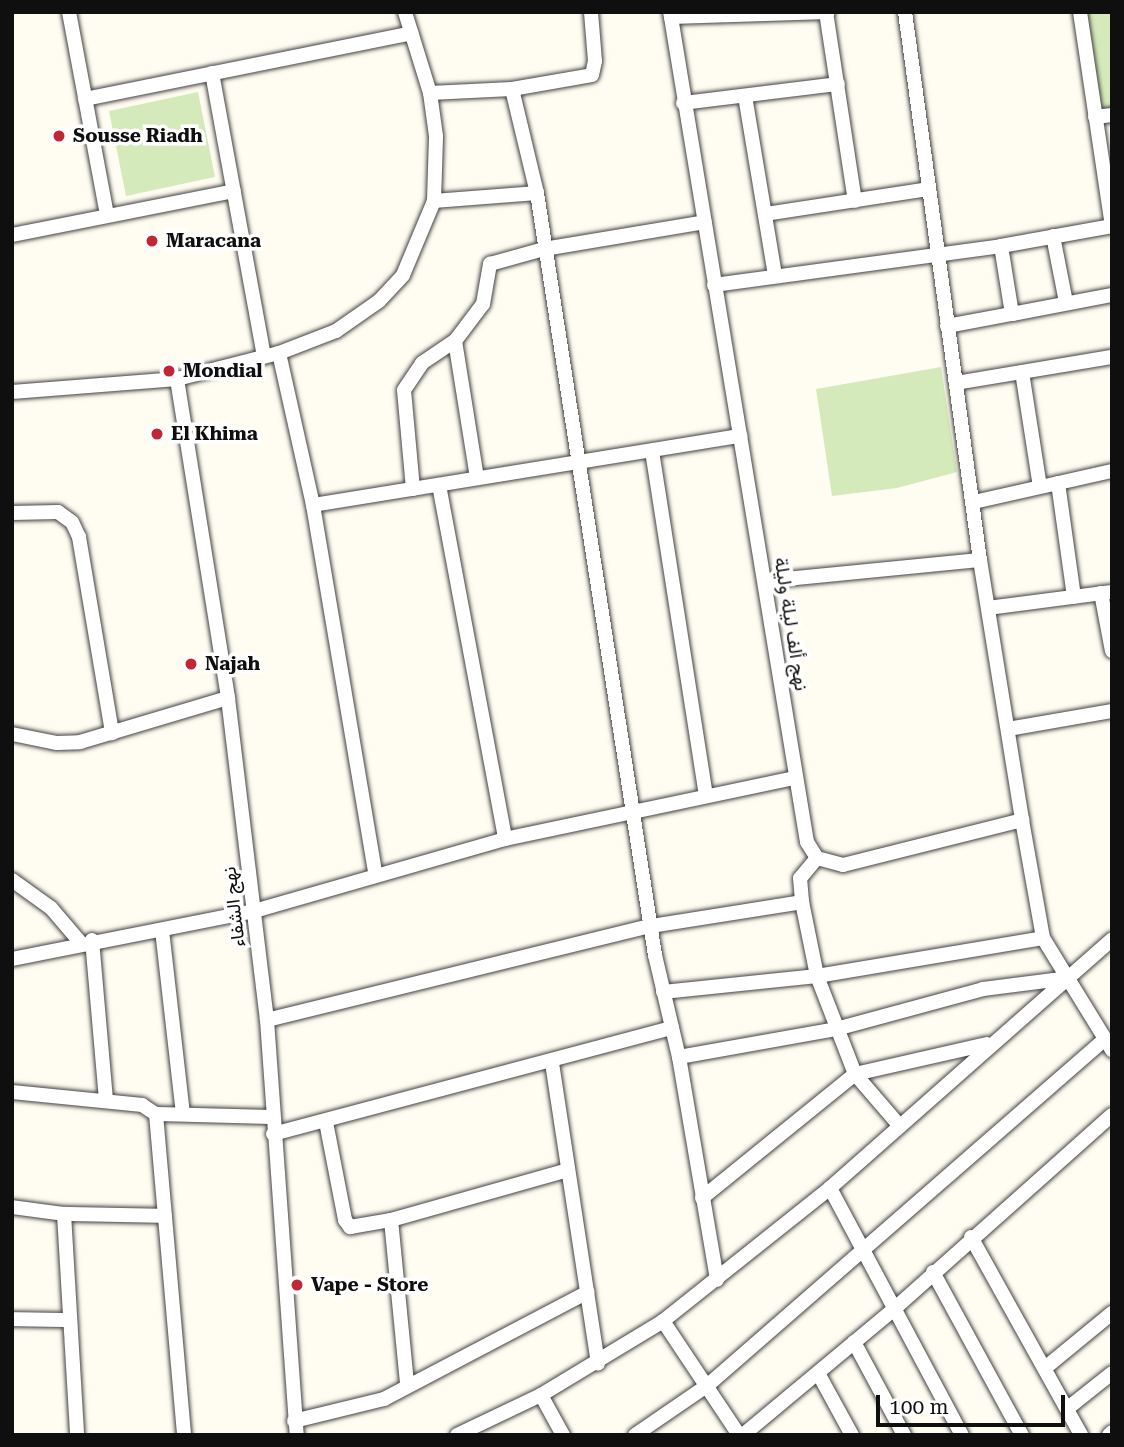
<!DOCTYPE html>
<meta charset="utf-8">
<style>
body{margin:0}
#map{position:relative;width:1124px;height:1447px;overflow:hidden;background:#fffcf1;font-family:"Roboto Serif",Vazirmatn,serif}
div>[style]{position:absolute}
.green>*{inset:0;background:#d5eaba}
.roads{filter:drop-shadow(0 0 2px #424242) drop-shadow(0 0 2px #424242)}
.minor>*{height:14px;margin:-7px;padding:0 7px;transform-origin:7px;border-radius:7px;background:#fff}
.dots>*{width:19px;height:19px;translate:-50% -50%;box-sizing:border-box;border:4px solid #fff;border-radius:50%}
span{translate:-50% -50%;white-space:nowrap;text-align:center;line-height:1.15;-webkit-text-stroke:7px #fff;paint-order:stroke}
.poi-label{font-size:19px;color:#0f0f0f;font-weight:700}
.left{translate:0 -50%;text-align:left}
.street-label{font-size:19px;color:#0f0f0f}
.frame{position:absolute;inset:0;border:14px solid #0f0f0f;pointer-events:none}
.scale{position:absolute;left:876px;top:1395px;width:189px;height:32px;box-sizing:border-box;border:4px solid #0f0f0f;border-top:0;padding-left:9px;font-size:21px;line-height:24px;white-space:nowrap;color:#0f0f0f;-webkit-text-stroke:5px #fff;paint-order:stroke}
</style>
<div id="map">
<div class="green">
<i style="clip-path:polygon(1112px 12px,1112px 110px,1100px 112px,1087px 13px)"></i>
<i style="clip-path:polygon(198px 92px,215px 177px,126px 196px,109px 111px)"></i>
<i style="clip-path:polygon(941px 367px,957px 472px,897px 488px,832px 496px,816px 389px)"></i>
</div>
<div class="roads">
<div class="minor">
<i style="left:69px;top:12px;width:207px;rotate:79.4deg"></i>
<i style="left:670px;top:12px;width:5px;rotate:79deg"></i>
<i style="left:671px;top:17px;width:157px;rotate:-1.8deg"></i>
<i style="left:826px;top:12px;width:191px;rotate:81.3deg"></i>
<i style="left:905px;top:12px;width:553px;rotate:82.21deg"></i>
<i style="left:980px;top:560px;width:263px;rotate:80.8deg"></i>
<i style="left:1080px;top:12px;width:217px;rotate:81.5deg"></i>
<i style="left:671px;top:17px;width:836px;rotate:80.64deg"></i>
<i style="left:807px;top:842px;width:19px;rotate:58deg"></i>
<i style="left:817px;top:858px;width:27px;rotate:15deg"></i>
<i style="left:843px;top:865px;width:185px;rotate:-14.1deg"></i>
<i style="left:1022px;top:820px;width:120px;rotate:79.9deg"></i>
<i style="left:1043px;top:938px;width:132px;rotate:58.4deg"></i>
<i style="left:212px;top:73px;width:288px;rotate:79.6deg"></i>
<i style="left:512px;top:89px;width:107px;rotate:76.5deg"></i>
<i style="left:537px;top:193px;width:771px;rotate:81.2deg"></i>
<i style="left:655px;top:955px;width:105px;rotate:76.8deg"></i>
<i style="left:679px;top:1057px;width:226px;rotate:80.3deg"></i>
<i style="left:430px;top:93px;width:82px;rotate:-2.8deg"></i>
<i style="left:512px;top:89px;width:81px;rotate:-9.9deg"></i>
<i style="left:592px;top:75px;width:14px;rotate:-78deg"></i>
<i style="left:595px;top:61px;width:49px;rotate:-94.7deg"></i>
<i style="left:745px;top:96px;width:181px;rotate:80.5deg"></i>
<i style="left:85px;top:99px;width:333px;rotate:-11.4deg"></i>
<i style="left:683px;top:103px;width:156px;rotate:-7deg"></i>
<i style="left:1095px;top:117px;width:17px;rotate:-7deg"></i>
<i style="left:434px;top:201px;width:103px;rotate:-4.4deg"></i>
<i style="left:765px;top:214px;width:166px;rotate:-8.7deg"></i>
<i style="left:12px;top:235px;width:226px;rotate:-11.2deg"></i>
<i style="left:1053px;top:236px;width:67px;rotate:78.9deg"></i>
<i style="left:1001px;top:246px;width:69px;rotate:80.8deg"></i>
<i style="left:1012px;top:314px;width:102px;rotate:-10.8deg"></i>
<i style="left:714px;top:285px;width:290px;rotate:-7.7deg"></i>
<i style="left:1001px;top:246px;width:113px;rotate:-10.2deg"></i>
<i style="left:947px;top:326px;width:66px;rotate:-10.5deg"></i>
<i style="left:279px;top:353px;width:156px;rotate:77.4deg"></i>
<i style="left:313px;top:505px;width:373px;rotate:80.4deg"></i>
<i style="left:1022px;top:372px;width:116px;rotate:81.1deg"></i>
<i style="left:177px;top:379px;width:323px;rotate:80.9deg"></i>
<i style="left:228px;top:698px;width:324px;rotate:83.1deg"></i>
<i style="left:267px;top:1020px;width:416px;rotate:85.9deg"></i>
<i style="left:956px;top:383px;width:158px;rotate:-9.5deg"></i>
<i style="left:12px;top:392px;width:166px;rotate:-4.5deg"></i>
<i style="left:177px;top:379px;width:105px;rotate:-14.3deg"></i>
<i style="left:279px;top:353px;width:61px;rotate:-21.1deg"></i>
<i style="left:336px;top:331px;width:52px;rotate:-34.9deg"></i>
<i style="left:379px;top:301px;width:35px;rotate:-47deg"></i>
<i style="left:403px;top:275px;width:80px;rotate:-67.3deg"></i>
<i style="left:434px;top:201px;width:65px;rotate:-88.2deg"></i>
<i style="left:436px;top:136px;width:43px;rotate:-97.9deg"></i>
<i style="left:430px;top:93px;width:85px;rotate:-107.2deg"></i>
<i style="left:652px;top:451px;width:349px;rotate:81.1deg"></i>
<i style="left:477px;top:478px;width:139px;rotate:-99.1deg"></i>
<i style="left:455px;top:341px;width:46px;rotate:-52.9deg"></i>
<i style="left:483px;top:304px;width:41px;rotate:-80.1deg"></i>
<i style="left:490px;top:264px;width:56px;rotate:-15.5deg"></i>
<i style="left:544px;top:249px;width:163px;rotate:-9.5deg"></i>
<i style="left:1058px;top:483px;width:115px;rotate:82deg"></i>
<i style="left:439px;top:485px;width:360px;rotate:79.4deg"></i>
<i style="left:413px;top:489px;width:99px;rotate:-95.2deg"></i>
<i style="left:404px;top:390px;width:32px;rotate:-56deg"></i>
<i style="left:422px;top:363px;width:40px;rotate:-34deg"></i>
<i style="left:974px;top:502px;width:141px;rotate:-12.7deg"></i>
<i style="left:313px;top:505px;width:433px;rotate:-9.2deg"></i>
<i style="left:12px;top:513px;width:46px;rotate:-1.2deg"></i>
<i style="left:58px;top:512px;width:17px;rotate:36deg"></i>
<i style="left:72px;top:522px;width:17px;rotate:65deg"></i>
<i style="left:79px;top:537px;width:199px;rotate:80.4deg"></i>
<i style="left:765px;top:581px;width:216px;rotate:-5.6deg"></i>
<i style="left:1101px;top:593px;width:59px;rotate:79.3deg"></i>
<i style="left:988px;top:608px;width:125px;rotate:-7.4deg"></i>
<i style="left:1008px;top:729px;width:106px;rotate:-9.8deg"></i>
<i style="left:12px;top:734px;width:46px;rotate:11.3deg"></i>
<i style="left:57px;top:743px;width:23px;rotate:-2deg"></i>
<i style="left:80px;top:742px;width:154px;rotate:-16.6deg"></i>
<i style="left:817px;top:858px;width:26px;rotate:130deg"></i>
<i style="left:800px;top:878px;width:24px;rotate:85deg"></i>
<i style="left:802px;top:902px;width:76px;rotate:78.5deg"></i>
<i style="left:817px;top:976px;width:105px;rotate:68.8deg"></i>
<i style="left:855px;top:1074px;width:135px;rotate:-12.8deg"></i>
<i style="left:12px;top:880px;width:48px;rotate:35.7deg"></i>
<i style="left:51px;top:908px;width:45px;rotate:49.5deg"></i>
<i style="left:162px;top:930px;width:184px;rotate:83.5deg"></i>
<i style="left:92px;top:940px;width:161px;rotate:85deg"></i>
<i style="left:12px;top:959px;width:247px;rotate:-11.2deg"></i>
<i style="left:254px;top:911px;width:261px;rotate:-16deg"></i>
<i style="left:505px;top:839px;width:296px;rotate:-11.9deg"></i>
<i style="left:663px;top:992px;width:155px;rotate:-5.9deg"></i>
<i style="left:817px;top:976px;width:229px;rotate:-9.5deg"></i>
<i style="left:267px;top:1020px;width:395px;rotate:-13.8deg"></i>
<i style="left:651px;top:926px;width:153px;rotate:-9deg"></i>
<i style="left:679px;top:1057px;width:159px;rotate:-10.1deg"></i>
<i style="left:836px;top:1029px;width:152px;rotate:-15.2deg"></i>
<i style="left:983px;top:989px;width:87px;rotate:-7.3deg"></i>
<i style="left:552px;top:1063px;width:304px;rotate:81.3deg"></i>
<i style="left:12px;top:1092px;width:131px;rotate:5.7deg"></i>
<i style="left:142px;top:1105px;width:17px;rotate:33deg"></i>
<i style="left:156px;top:1114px;width:322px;rotate:85deg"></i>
<i style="left:156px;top:1114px;width:117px;rotate:1.5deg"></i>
<i style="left:326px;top:1122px;width:100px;rotate:79deg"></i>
<i style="left:345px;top:1220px;width:9px;rotate:54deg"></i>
<i style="left:350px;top:1227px;width:42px;rotate:-9.7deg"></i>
<i style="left:391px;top:1220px;width:184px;rotate:-15.8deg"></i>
<i style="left:273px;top:1134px;width:413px;rotate:-14.9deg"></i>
<i style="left:830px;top:1188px;width:280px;rotate:61.9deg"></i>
<i style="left:702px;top:1198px;width:197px;rotate:-39deg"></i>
<i style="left:855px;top:1074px;width:66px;rotate:49.3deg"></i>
<i style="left:12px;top:1207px;width:52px;rotate:7.7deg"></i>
<i style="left:64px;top:1214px;width:221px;rotate:86.6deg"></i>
<i style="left:64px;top:1214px;width:101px;rotate:1.1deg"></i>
<i style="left:391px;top:1220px;width:164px;rotate:84.4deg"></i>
<i style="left:971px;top:1237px;width:227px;rotate:60.9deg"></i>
<i style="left:933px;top:1272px;width:186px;rotate:61.4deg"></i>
<i style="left:12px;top:1319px;width:58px;rotate:1deg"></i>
<i style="left:663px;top:1321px;width:137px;rotate:56.3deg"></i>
<i style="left:854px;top:1342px;width:106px;rotate:61.7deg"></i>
<i style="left:1045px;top:1368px;width:87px;rotate:-39.4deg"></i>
<i style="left:818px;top:1373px;width:71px;rotate:61.3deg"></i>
<i style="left:541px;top:1395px;width:46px;rotate:61.2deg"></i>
<i style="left:1068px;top:1408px;width:56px;rotate:-38.5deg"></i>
<i style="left:294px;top:1421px;width:93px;rotate:-13.7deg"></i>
<i style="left:384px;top:1399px;width:230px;rotate:-27.7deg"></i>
<i style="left:457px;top:1435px;width:93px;rotate:-25.5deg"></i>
<i style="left:541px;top:1395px;width:143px;rotate:-31.2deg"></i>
<i style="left:663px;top:1321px;width:213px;rotate:-38.5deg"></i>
<i style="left:830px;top:1188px;width:376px;rotate:-41.4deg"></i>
<i style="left:635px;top:1435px;width:88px;rotate:-34.4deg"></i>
<i style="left:708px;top:1385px;width:527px;rotate:-41.07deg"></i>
<i style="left:743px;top:1435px;width:195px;rotate:-39.8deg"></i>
<i style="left:893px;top:1310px;width:293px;rotate:-41.7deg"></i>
<i style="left:1109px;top:1435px;width:4px;rotate:-45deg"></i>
</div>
</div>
<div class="dots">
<i style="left:59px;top:136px;background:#c02634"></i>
<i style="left:152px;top:241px;background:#c02634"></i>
<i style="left:169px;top:371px;background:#c02634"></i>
<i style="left:157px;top:434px;background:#c02634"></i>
<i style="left:191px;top:664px;background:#c02634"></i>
<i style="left:297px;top:1285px;background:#c02634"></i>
</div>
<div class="poi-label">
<span class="left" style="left:73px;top:136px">Sousse Riadh</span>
<span class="left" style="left:166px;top:241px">Maracana</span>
<span class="left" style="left:183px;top:371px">Mondial</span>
<span class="left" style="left:171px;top:434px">El Khima</span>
<span class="left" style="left:205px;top:664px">Najah</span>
<span class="left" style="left:311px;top:1285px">Vape - Store</span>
</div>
<div class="street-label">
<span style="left:791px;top:624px;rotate:81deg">نهج ألف ليلة وليلة</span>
<span style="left:234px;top:907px;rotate:-97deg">نهج الشفاء</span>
</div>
<div class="frame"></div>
<div class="scale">100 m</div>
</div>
